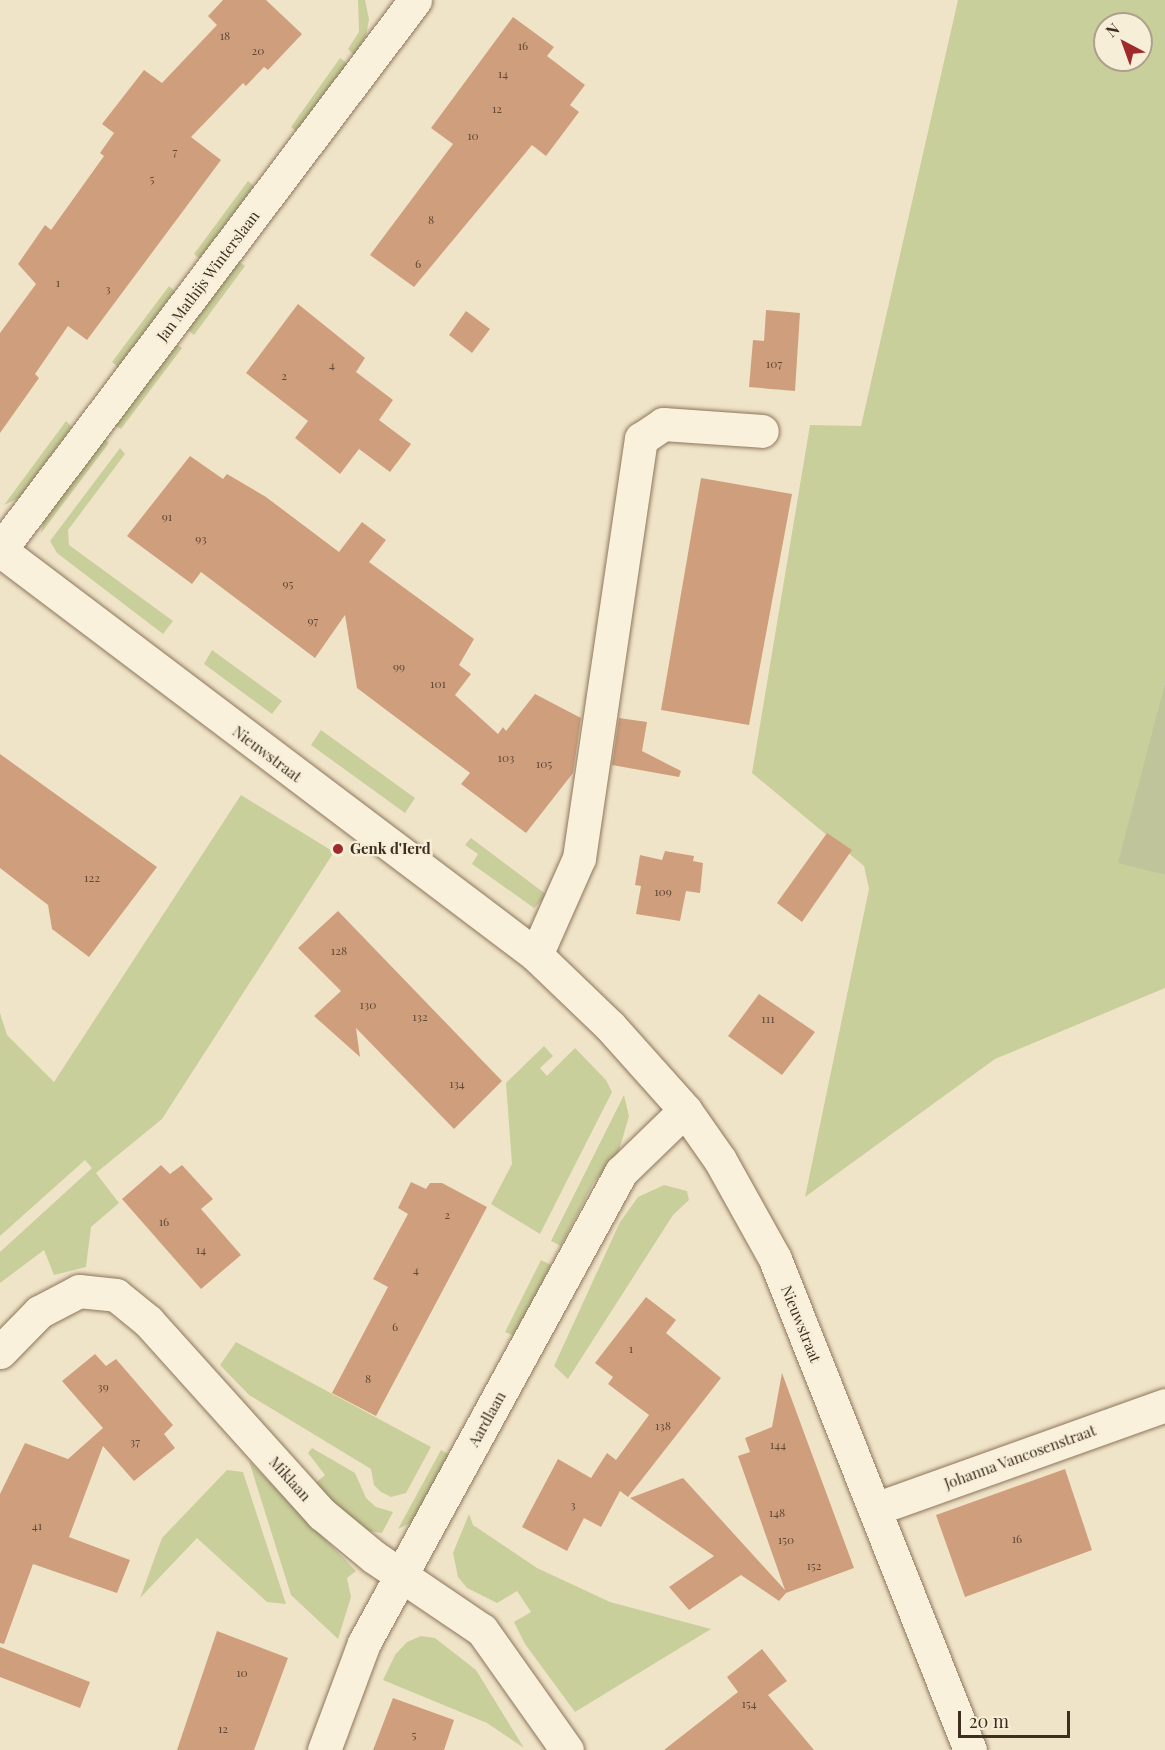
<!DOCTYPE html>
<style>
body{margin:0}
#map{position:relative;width:1165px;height:1750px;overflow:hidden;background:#f0e4c8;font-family:"Playfair Display",serif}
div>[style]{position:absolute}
.green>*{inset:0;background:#c9cf9b}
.cemetery>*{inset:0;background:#bfc49a}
.building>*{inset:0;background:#cf9f7d}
.roads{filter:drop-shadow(0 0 2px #8d765c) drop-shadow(0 0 2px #8d765c)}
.street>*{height:33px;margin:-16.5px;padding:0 16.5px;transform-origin:16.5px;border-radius:16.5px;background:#faf1dc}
.secondary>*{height:33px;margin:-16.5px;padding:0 16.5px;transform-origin:16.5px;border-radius:16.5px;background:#faf1dc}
.dots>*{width:16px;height:16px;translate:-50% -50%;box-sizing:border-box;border:3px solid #f7eed8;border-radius:50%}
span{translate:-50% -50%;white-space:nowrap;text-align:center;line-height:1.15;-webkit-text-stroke:4.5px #f7eed8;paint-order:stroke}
.number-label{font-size:12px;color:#624a37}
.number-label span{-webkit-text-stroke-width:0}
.street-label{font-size:15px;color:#3d2e20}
.poi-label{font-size:15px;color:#3d2e20;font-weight:700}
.left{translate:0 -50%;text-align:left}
.north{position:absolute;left:1093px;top:12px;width:60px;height:60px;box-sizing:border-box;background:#f7eed8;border:2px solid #ada18e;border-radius:50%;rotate:319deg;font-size:16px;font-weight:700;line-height:24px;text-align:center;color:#3d2e20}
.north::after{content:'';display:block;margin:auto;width:21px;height:27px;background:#9e2a2b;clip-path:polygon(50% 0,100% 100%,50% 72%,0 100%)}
.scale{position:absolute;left:958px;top:1711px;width:112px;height:27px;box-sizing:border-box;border:3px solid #3d2e20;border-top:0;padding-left:8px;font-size:18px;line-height:21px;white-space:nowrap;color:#3d2e20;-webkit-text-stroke:4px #f7eed8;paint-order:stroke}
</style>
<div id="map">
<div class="green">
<i style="clip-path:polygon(358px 0,365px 0,369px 19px,366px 36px,354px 55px,348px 49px,359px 32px)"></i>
<i style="clip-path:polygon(evenodd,958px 0,1165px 0,1165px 682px,1119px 862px,1165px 875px,1165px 988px,995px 1059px,805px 1197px,869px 889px,864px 866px,752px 773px,810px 425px,861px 426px,958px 0,1105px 24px,1141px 24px,1141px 60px,1105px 60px,1105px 24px)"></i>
<i style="clip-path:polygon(340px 58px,348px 64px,296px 131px,291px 127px)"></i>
<i style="clip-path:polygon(248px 181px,254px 186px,200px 259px,194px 254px)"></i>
<i style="clip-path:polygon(238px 261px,245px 266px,194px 335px,188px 330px)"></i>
<i style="clip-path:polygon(169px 286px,176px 292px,119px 368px,112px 362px)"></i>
<i style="clip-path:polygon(176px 344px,182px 348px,121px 429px,114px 425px)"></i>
<i style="clip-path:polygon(66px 421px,72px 427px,19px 498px,4px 505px)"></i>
<i style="clip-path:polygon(104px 439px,109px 443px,41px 533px,45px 516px)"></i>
<i style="clip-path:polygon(120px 448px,125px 454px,68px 530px,69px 545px,173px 621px,163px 634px,57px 553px,50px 541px)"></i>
<i style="clip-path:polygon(212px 650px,282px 701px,272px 714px,204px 664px)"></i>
<i style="clip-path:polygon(321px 730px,415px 798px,405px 813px,311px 745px)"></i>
<i style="clip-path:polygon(241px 795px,334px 852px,162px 1119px,96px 1173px,119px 1203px,91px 1227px,86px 1267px,54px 1275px,44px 1250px,0 1283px,0 1252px,92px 1168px,85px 1160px,0 1236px,0 1013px,7px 1035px,54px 1082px)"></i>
<i style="clip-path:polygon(471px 838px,547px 895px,534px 908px,472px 864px,478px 854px,465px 845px)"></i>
<i style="clip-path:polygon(544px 1046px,553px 1056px,540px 1068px,547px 1076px,575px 1048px,606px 1080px,612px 1092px,540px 1234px,491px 1204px,512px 1164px,506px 1083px)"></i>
<i style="clip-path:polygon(624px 1095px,629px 1116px,618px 1154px,594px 1182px,561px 1246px,551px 1241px)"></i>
<i style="clip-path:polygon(664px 1185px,687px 1191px,689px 1200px,673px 1215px,568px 1379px,554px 1366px,620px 1222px,638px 1197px)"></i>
<i style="clip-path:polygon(541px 1260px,551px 1265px,515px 1336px,505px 1332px)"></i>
<i style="clip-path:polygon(236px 1342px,431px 1447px,406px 1493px,391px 1497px,381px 1492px,374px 1485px,371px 1469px,249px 1395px,220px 1365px)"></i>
<i style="clip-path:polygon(312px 1448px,355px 1473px,366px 1498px,376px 1507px,393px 1512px,382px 1533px,368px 1531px,312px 1486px,325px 1475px,308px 1453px)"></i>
<i style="clip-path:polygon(441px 1450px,452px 1456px,415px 1521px,398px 1529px)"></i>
<i style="clip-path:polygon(249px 1461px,356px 1571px,347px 1578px,351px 1597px,338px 1639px,291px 1595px)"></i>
<i style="clip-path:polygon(227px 1470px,243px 1472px,286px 1604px,267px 1602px,197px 1538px,140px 1598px,162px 1538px)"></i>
<i style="clip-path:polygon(469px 1514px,473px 1525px,537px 1568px,610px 1602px,711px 1629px,575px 1712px,525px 1644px,514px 1622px,531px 1612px,517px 1591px,497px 1603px,467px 1588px,458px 1577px,453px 1553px)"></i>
<i style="clip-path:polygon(421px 1636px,435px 1638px,476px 1670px,524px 1748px,487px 1723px,383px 1680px,395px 1655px,407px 1642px)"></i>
</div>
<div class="cemetery">
<i style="clip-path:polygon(1165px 682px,1165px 875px,1118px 863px)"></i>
</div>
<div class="building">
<i style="clip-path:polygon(223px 0,266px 0,302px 34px,268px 70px,264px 67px,246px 86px,243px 83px,191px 137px,221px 160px,87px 340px,68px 326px,35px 374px,39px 378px,0 433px,0 333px,36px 284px,18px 264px,45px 225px,51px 230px,104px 156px,100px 153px,114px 133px,102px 124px,144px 70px,162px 83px,217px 25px,208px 16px)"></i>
<i style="clip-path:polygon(513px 17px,554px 47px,547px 56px,585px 85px,570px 105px,579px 112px,546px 156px,532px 145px,414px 287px,370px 255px,453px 144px,431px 128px)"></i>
<i style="clip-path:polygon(298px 304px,365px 358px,356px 372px,393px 400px,379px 420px,411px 444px,390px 472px,359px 449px,340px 474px,295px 438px,308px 421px,246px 373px)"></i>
<i style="clip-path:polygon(766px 310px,800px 313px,795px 391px,749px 387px,753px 340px,764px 341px)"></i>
<i style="clip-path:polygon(466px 311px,490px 329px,472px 353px,449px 335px)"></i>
<i style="clip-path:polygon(190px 456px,223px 479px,227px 474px,266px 497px,339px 552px,362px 522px,386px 540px,369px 562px,474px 639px,459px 665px,471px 674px,455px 695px,498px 734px,503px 727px,506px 731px,535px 694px,581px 718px,573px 773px,526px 833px,461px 784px,470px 773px,357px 688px,345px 615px,315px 658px,201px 572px,192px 584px,127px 536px)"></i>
<i style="clip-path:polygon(701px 478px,792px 494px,749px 725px,661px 710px)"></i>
<i style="clip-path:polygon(619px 718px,647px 722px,642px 751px,681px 771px,679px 777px,612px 765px)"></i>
<i style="clip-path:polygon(0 754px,157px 867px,89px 957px,52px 929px,48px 905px,0 868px)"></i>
<i style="clip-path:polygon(827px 833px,852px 850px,802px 922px,777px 903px)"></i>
<i style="clip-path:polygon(665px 851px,694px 856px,693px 861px,703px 863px,700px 893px,686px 891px,680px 921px,636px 914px,641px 886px,635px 885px,640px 855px,662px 860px)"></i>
<i style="clip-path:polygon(338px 911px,502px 1081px,454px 1129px,356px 1028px,360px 1057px,314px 1016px,341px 991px,298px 948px)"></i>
<i style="clip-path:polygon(759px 994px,815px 1032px,782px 1075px,728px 1036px)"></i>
<i style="clip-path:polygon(161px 1165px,170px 1174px,182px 1165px,213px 1199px,201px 1209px,241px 1255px,201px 1289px,122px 1199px)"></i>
<i style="clip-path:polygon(411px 1182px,426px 1189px,430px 1183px,442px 1183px,487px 1207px,376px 1416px,332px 1393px,388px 1287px,373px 1279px,408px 1214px,398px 1208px)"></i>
<i style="clip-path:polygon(646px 1297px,676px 1320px,666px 1333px,721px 1378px,628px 1497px,620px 1491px,601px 1527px,584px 1518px,567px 1551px,522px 1527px,558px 1459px,591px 1478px,607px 1453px,616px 1460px,649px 1415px,608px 1384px,613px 1377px,595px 1363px)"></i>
<i style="clip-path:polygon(95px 1354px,106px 1366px,116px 1359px,173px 1425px,164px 1434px,175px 1448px,134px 1481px,103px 1446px,69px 1537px,130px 1560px,117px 1593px,33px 1564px,4px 1644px,0 1643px,0 1494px,25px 1443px,68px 1459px,103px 1428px,62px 1381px)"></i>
<i style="clip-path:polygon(782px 1373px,854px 1568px,786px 1593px,779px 1601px,741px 1575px,689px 1610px,669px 1587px,714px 1556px,630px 1498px,683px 1478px,785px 1590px,738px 1456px,750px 1452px,745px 1438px,772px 1427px)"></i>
<i style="clip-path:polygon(1065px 1469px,1092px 1550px,965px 1597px,936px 1515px)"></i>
<i style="clip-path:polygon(217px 1631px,288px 1658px,254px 1750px,177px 1750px)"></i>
<i style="clip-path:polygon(0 1647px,90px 1682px,80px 1708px,0 1677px)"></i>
<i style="clip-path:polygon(762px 1649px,787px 1681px,768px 1695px,814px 1750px,664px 1750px,738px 1692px,727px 1677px)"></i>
<i style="clip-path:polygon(393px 1698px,454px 1720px,444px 1750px,373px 1750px)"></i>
</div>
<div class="roads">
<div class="street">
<i style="left:0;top:550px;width:689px;rotate:-52.96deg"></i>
<i style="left:536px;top:955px;width:106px;rotate:-66.1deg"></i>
<i style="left:579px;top:858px;width:424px;rotate:-81.6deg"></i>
<i style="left:641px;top:439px;width:27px;rotate:-34deg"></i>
<i style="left:663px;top:424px;width:99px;rotate:4deg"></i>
<i style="left:0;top:1352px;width:56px;rotate:-45.7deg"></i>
<i style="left:39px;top:1312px;width:45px;rotate:-27.7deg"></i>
<i style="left:79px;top:1291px;width:37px;rotate:6deg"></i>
<i style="left:116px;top:1295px;width:41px;rotate:39.1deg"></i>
<i style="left:148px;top:1321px;width:260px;rotate:48deg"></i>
<i style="left:322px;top:1514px;width:67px;rotate:39.6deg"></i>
<i style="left:374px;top:1557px;width:130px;rotate:34.1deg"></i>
<i style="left:482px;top:1630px;width:147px;rotate:54.7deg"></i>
<i style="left:875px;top:1509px;width:308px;rotate:-19.7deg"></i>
<i style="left:324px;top:1750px;width:114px;rotate:-69.5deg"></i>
<i style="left:364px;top:1643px;width:537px;rotate:-61.38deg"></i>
<i style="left:621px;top:1172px;width:89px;rotate:-44.1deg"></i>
</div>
<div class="secondary">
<i style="left:0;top:550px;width:672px;rotate:37.07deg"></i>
<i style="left:536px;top:955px;width:103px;rotate:43.8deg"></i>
<i style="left:610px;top:1026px;width:113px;rotate:48.2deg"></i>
<i style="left:685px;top:1110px;width:61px;rotate:55deg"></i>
<i style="left:720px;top:1160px;width:113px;rotate:60.9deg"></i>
<i style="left:775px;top:1259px;width:528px;rotate:68.34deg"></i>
</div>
</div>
<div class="dots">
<i style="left:338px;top:849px;background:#9e2a2b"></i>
</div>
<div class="number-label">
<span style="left:225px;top:36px">18</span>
<span style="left:523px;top:46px">16</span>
<span style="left:258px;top:51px">20</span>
<span style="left:503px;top:74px">14</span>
<span style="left:497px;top:109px">12</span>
<span style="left:473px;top:136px">10</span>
<span style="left:175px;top:152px">7</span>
<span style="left:152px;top:179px">5</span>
<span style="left:431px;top:220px">8</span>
<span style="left:418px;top:264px">6</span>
<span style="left:58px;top:283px">1</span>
<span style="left:108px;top:289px">3</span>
<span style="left:774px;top:364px">107</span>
<span style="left:332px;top:365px">4</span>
<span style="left:284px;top:376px">2</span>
<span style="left:167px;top:517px">91</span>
<span style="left:201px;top:539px">93</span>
<span style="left:288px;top:584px">95</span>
<span style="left:313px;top:621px">97</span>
<span style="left:399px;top:667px">99</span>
<span style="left:438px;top:684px">101</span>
<span style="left:506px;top:758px">103</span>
<span style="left:544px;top:764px">105</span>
<span style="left:92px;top:878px">122</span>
<span style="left:663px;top:892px">109</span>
<span style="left:339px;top:951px">128</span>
<span style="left:368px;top:1005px">130</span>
<span style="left:420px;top:1017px">132</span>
<span style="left:768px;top:1019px">111</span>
<span style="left:457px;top:1084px">134</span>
<span style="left:447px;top:1215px">2</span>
<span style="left:164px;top:1222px">16</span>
<span style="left:201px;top:1250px">14</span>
<span style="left:416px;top:1270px">4</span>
<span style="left:395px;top:1327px">6</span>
<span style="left:631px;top:1349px">1</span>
<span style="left:368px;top:1379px">8</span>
<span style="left:103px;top:1387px">39</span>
<span style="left:663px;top:1426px">138</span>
<span style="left:135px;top:1442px">37</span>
<span style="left:778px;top:1445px">144</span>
<span style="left:573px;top:1505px">3</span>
<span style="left:777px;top:1513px">148</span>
<span style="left:37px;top:1526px">41</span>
<span style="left:1017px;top:1539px">16</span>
<span style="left:786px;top:1540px">150</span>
<span style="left:814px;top:1566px">152</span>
<span style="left:242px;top:1673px">10</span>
<span style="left:749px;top:1704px">154</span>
<span style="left:223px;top:1729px">12</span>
<span style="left:414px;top:1735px">5</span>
</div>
<div class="street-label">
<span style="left:208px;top:276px;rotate:-53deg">Jan Mathijs Winterslaan</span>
<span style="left:267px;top:754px;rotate:37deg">Nieuwstraat</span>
<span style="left:801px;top:1324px;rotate:68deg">Nieuwstraat</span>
<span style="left:487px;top:1419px;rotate:-61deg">Aardlaan</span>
<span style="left:1020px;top:1457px;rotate:-20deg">Johanna Vancosenstraat</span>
<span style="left:290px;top:1479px;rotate:48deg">Miklaan</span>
</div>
<div class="poi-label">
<span class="left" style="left:350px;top:849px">Genk d'Ierd</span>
</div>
<div class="north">N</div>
<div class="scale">20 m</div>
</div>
